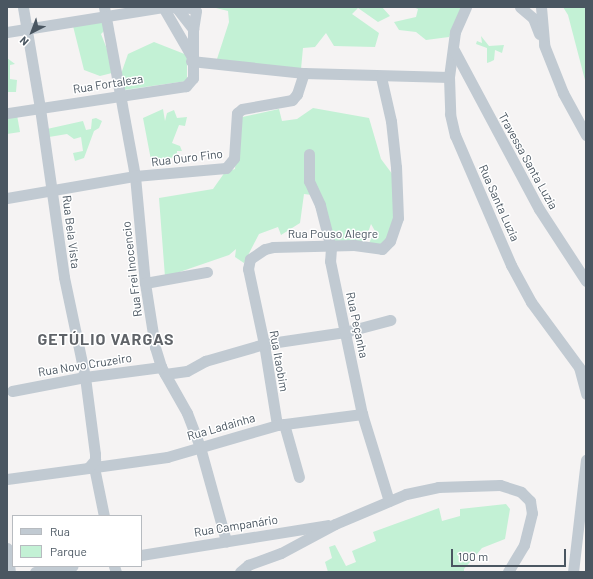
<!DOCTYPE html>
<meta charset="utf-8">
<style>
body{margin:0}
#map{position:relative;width:593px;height:579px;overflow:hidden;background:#f5f3f3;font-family:Barlow,sans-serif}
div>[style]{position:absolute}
.green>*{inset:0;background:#c3f1d5}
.minor>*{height:11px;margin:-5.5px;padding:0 5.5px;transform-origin:5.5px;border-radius:5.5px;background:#c1cad2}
span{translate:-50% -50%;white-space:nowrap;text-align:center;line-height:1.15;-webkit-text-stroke:3px #fff;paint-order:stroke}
.street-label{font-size:12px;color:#4a5661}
.district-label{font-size:16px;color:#5f6368;font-weight:700;letter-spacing:1px}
.frame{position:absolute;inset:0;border:8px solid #4a5661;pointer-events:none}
.legend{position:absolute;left:12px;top:515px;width:130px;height:52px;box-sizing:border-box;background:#fff;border:1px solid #b7bbc0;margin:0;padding:5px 7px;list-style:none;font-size:12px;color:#4a5661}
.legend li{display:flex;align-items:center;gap:8px;height:20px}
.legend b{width:20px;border:1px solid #b7bbc0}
.north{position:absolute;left:12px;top:12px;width:40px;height:40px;-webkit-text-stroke:3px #fff;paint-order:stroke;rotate:222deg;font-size:11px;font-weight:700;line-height:16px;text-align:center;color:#4a5661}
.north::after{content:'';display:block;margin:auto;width:14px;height:18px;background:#4a5661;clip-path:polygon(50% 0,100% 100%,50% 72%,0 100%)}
.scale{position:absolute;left:451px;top:549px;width:115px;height:18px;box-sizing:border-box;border:2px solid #4a5661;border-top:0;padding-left:5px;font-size:12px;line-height:14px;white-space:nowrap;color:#4a5661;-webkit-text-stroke:3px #fff;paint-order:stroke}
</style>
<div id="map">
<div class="green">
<i style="clip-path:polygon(212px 7px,382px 7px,390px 16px,378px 22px,358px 8px,352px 14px,379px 33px,375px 47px,334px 46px,326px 33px,315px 47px,303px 48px,301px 69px,217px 59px,229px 22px,228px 11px)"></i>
<i style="clip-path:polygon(413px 7px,463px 7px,449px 37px,426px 40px,416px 32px,399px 30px,394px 22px,416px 17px,418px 9px)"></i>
<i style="clip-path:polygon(563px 7px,586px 7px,586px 84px,568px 15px)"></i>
<i style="clip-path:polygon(103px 16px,106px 29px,101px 34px,116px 72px,100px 76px,84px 70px,73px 26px)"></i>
<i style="clip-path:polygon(481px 36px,489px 46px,504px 45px,502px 53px,495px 50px,494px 60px,490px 62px,487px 63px,487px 48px,476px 44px,477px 41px,482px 43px)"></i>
<i style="clip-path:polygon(154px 42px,187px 55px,187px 81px,124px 90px,121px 74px,128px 54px)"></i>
<i style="clip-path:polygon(7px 58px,15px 64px,10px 65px,10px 79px,17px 80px,16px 92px,7px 92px)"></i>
<i style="clip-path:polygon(313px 108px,369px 118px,381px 159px,393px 175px,394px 221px,388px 240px,381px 246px,368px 245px,375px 231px,371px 224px,364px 244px,333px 245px,312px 195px,304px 194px,300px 223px,281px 235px,278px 227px,259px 234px,244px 263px,235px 257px,236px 249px,229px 255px,165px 277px,159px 198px,213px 189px,225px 172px,235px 169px,238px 118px,279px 109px,282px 121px,297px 119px)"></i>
<i style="clip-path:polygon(163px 109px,165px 121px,167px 113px,174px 110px,177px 118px,187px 117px,185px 126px,179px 125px,172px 143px,180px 146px,182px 151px,177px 151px,177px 157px,151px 160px,143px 118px)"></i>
<i style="clip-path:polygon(17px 115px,20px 132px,7px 134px,7px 117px)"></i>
<i style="clip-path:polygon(96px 118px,102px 121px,99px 128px,94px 131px,84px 158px,75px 161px,73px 153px,83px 151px,81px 137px,74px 139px,67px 134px,49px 137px,47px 129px,83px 121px,86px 130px,91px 129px,92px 119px)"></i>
<i style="clip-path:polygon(506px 504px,510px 509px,505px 539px,482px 548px,464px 569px,464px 572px,328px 572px,325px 562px,332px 558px,329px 547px,335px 545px,346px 566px,356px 562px,352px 551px,376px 541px,373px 532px,439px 508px,442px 521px,460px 516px,460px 509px)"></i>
</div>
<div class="minor">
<i style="left:104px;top:7px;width:172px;rotate:79.6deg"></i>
<i style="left:135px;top:176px;width:107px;rotate:84.7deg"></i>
<i style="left:145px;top:283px;width:65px;rotate:81.1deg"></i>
<i style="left:155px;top:347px;width:21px;rotate:73deg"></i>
<i style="left:161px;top:367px;width:53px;rotate:60.5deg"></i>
<i style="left:187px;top:413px;width:36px;rotate:69deg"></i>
<i style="left:200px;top:447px;width:98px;rotate:74.5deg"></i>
<i style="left:163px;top:7px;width:58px;rotate:59.9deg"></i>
<i style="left:176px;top:7px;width:28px;rotate:52deg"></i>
<i style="left:466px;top:7px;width:27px;rotate:114deg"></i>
<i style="left:455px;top:32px;width:45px;rotate:97.6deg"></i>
<i style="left:449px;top:77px;width:37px;rotate:88deg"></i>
<i style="left:450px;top:114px;width:22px;rotate:77deg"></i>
<i style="left:455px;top:135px;width:142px;rotate:66.7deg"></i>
<i style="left:511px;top:265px;width:42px;rotate:61.6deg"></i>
<i style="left:531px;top:302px;width:81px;rotate:53.6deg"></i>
<i style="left:579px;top:367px;width:28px;rotate:75deg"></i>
<i style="left:520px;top:7px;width:17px;rotate:40deg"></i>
<i style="left:533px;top:18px;width:17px;rotate:69deg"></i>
<i style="left:541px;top:7px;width:38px;rotate:85deg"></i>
<i style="left:544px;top:45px;width:52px;rotate:68.4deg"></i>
<i style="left:563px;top:93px;width:48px;rotate:61.3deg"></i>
<i style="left:7px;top:32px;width:158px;rotate:-9.1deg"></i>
<i style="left:163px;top:7px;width:30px;rotate:2deg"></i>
<i style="left:193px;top:8px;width:4px;rotate:45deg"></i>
<i style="left:196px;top:11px;width:18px;rotate:99deg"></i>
<i style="left:193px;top:29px;width:49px;rotate:90deg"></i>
<i style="left:193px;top:78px;width:11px;rotate:131deg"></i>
<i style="left:186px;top:86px;width:181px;rotate:171.4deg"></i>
<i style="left:454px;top:50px;width:180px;rotate:61.9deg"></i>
<i style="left:539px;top:209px;width:86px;rotate:56.9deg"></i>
<i style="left:191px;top:61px;width:114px;rotate:6.1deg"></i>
<i style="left:304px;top:73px;width:145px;rotate:1.6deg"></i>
<i style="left:309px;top:154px;width:27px;rotate:90deg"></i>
<i style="left:309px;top:181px;width:26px;rotate:65deg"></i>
<i style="left:320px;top:205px;width:44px;rotate:75.7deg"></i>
<i style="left:331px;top:248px;width:13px;rotate:94deg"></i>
<i style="left:330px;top:261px;width:156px;rotate:78.2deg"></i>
<i style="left:362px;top:414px;width:91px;rotate:72.8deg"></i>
<i style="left:7px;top:198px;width:130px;rotate:-9.8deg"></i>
<i style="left:135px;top:176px;width:91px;rotate:-5deg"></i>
<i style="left:226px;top:168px;width:13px;rotate:-51deg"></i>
<i style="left:234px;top:158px;width:45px;rotate:-86.2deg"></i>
<i style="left:237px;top:113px;width:6px;rotate:-39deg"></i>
<i style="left:242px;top:109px;width:51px;rotate:-10.2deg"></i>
<i style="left:292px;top:100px;width:8px;rotate:-50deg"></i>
<i style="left:297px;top:94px;width:22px;rotate:-72deg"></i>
<i style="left:145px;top:283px;width:63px;rotate:-10.1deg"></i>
<i style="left:165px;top:374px;width:22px;rotate:-8deg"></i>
<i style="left:187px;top:371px;width:21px;rotate:-29deg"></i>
<i style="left:205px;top:361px;width:61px;rotate:-16.1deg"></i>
<i style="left:264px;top:344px;width:82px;rotate:-8.4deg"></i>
<i style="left:345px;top:332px;width:47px;rotate:-14.9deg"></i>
<i style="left:12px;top:391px;width:74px;rotate:-10.9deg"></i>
<i style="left:85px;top:377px;width:77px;rotate:-7.5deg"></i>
<i style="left:284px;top:424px;width:55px;rotate:74.2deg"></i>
<i style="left:277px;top:425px;width:82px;rotate:-99.1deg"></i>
<i style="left:264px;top:344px;width:77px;rotate:-102deg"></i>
<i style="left:248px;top:269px;width:10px;rotate:-79deg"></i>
<i style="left:250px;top:259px;width:18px;rotate:-34deg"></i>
<i style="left:265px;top:249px;width:8px;rotate:-14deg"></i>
<i style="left:273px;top:247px;width:81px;rotate:-1.4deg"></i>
<i style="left:354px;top:245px;width:28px;rotate:8deg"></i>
<i style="left:382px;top:249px;width:11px;rotate:-45deg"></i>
<i style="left:390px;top:241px;width:24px;rotate:-71deg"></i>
<i style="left:398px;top:218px;width:51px;rotate:-92.2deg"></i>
<i style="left:396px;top:167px;width:46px;rotate:-96.2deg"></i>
<i style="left:391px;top:121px;width:45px;rotate:-102.8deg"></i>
<i style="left:94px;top:467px;width:50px;rotate:78.5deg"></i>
<i style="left:88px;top:468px;width:80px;rotate:-7.9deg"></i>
<i style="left:167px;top:457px;width:115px;rotate:-16.2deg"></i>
<i style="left:277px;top:425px;width:86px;rotate:-7.4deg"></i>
<i style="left:7px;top:479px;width:82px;rotate:-7.7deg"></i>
<i style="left:88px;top:468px;width:11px;rotate:-49deg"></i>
<i style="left:95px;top:460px;width:6px;rotate:-90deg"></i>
<i style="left:95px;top:454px;width:78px;rotate:-97.4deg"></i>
<i style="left:85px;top:377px;width:102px;rotate:-101.9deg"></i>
<i style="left:64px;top:277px;width:171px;rotate:-98.1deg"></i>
<i style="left:40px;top:108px;width:102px;rotate:-99.6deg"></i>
<i style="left:7px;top:548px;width:24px;rotate:83deg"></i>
<i style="left:141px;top:555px;width:189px;rotate:-9.1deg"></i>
<i style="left:114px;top:566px;width:6px;rotate:72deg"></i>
<i style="left:35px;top:572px;width:38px;rotate:-9deg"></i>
<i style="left:240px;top:572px;width:11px;rotate:-41deg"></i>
<i style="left:248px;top:565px;width:35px;rotate:-20deg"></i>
<i style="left:281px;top:553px;width:61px;rotate:-28.2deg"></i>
<i style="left:335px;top:524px;width:77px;rotate:-22.9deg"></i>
<i style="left:406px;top:494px;width:33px;rotate:-12deg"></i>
<i style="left:438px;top:487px;width:62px;rotate:-1.8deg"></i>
<i style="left:500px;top:485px;width:22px;rotate:18deg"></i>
<i style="left:521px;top:492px;width:13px;rotate:45deg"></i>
<i style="left:530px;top:501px;width:12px;rotate:81deg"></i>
<i style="left:532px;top:513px;width:33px;rotate:104deg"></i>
<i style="left:524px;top:545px;width:31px;rotate:121deg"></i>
<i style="left:573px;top:572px;width:113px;rotate:-83.4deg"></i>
</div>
<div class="street-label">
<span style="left:108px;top:84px;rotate:-9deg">Rua Fortaleza</span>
<span style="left:187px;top:158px;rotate:-7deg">Rua Ouro Fino</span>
<span style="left:528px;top:161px;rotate:61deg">Travessa Santa Luzia</span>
<span style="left:499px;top:203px;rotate:66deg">Rua Santa Luzia</span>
<span style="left:71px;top:232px;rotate:83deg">Rua Bela Vista</span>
<span style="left:333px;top:234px">Rua Pouso Alegre</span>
<span style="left:132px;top:269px;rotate:-97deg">Rua Frei Inocencio</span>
<span style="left:357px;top:325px;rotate:78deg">Rua Peçanha</span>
<span style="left:279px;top:361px;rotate:80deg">Rua Itaobim</span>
<span style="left:85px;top:365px;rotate:-9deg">Rua Novo Cruzeiro</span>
<span style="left:221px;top:427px;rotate:-16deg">Rua Ladainha</span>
<span style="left:236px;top:526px;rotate:-9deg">Rua Campanário</span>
</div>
<div class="district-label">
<span style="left:106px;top:339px">GETÚLIO VARGAS</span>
</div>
<div class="frame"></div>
<ul class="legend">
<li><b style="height:5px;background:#c1cad2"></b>Rua</li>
<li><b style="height:11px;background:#c3f1d5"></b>Parque</li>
</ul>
<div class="north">N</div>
<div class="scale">100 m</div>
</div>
